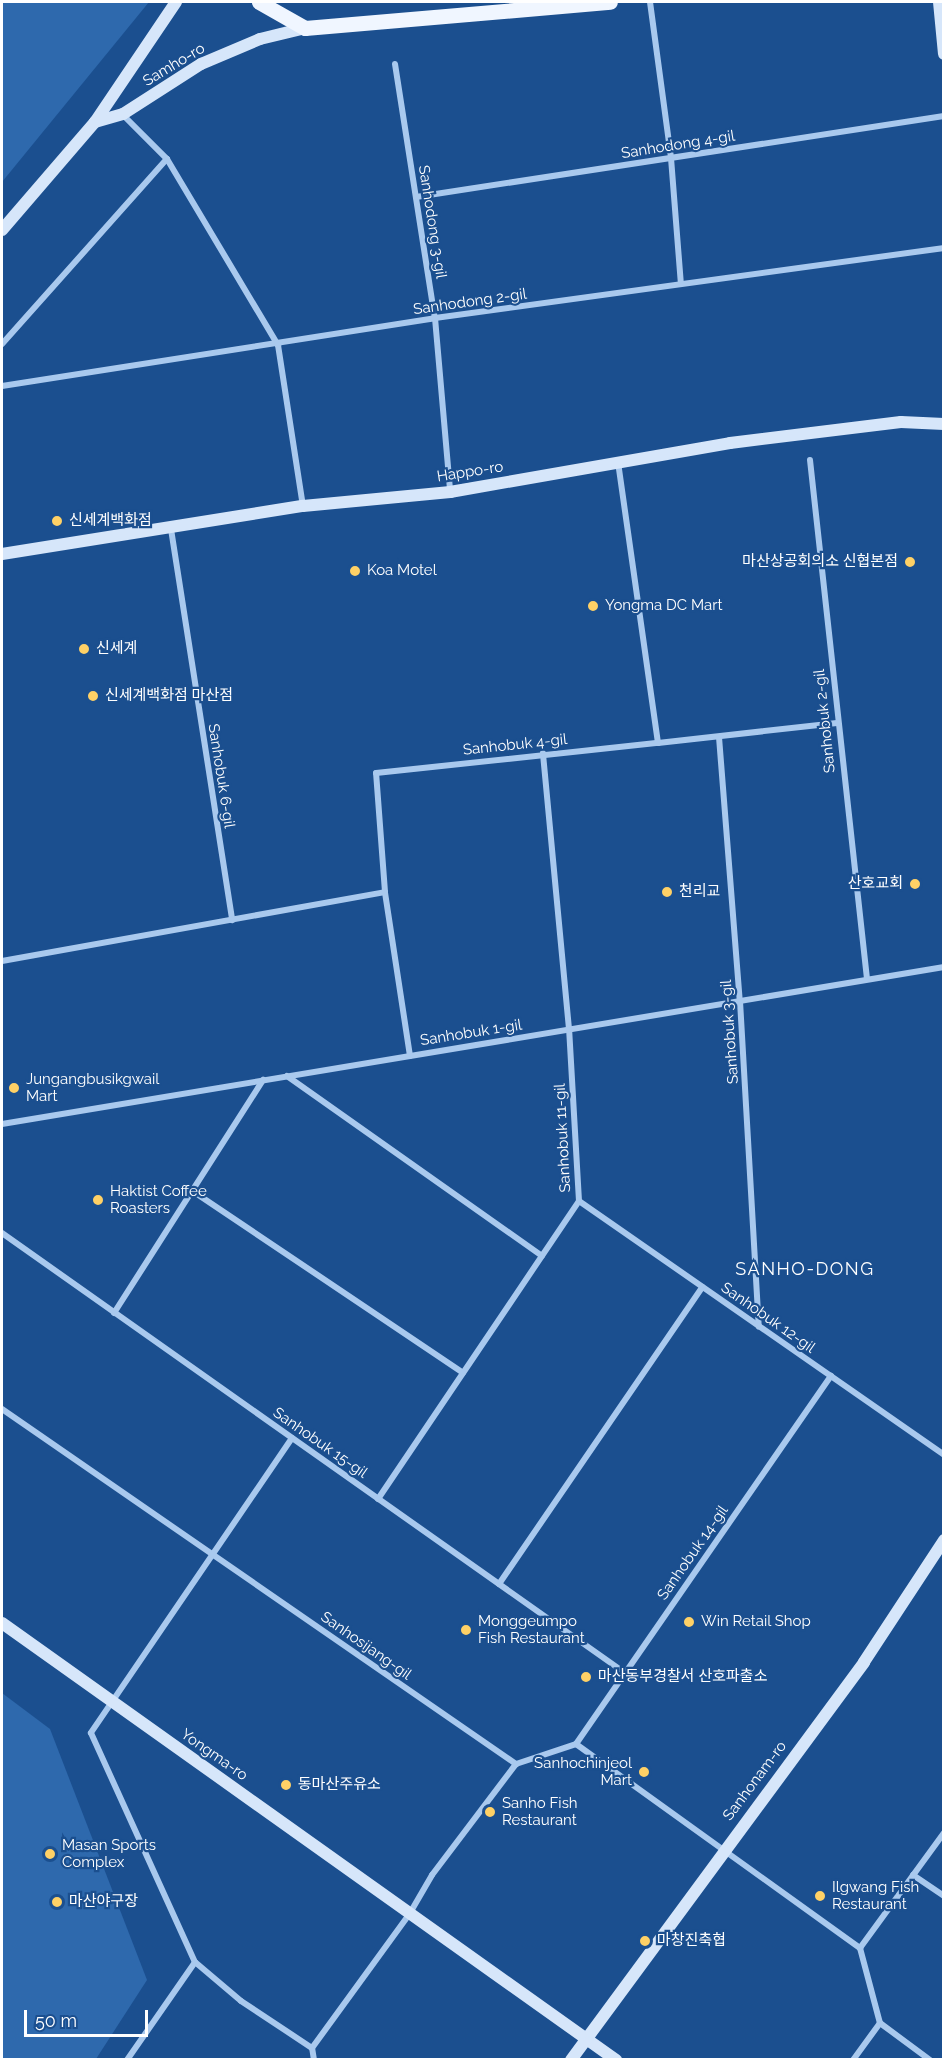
<!DOCTYPE html>
<meta charset="utf-8">
<style>
body{margin:0}
#map{position:relative;width:945px;height:2061px;overflow:hidden;background:#1b4f8f;font-family:Raleway,"Noto Sans KR",sans-serif}
div>[style]{position:absolute}
.green>*{inset:0;background:#2e69ad}
.minor>*{height:6px;margin:-3px;padding:0 3px;transform-origin:3px;border-radius:3px;background:#a9c9ee}
.secondary>*{height:12px;margin:-6px;padding:0 6px;transform-origin:6px;border-radius:6px;background:#d6e6fa}
.primary>*{height:15px;margin:-7.5px;padding:0 7.5px;transform-origin:7.5px;border-radius:7.5px;background:#f0f6ff}
.dots>*{width:16px;height:16px;translate:-50% -50%;box-sizing:border-box;border:3px solid #1b4f8f;border-radius:50%}
span{translate:-50% -50%;white-space:nowrap;text-align:center;line-height:1.15;-webkit-text-stroke:4.5px #1b4f8f;paint-order:stroke}
.street-label{font-size:15px;color:#fff}
.poi-label{font-size:15px;color:#fff}
.left{translate:0 -50%;text-align:left}
.right{translate:-100% -50%;text-align:right}
.quarter-label{font-size:18px;color:#fff;letter-spacing:1.5px}
.frame{position:absolute;inset:0;border:3px solid #fff;pointer-events:none}
.scale{position:absolute;left:24px;top:2010px;width:124px;height:27px;box-sizing:border-box;border:3px solid #fff;border-top:0;padding-left:8px;font-size:18px;line-height:21px;white-space:nowrap;color:#fff;-webkit-text-stroke:4px #1b4f8f;paint-order:stroke}
</style>
<div id="map">
<div class="green">
<i style="clip-path:polygon(2px 2px,149px 2px,2px 182px)"></i>
<i style="clip-path:polygon(2px 1693px,50px 1729px,147px 1980px,96px 2059px,2px 2059px)"></i>
</div>
<div class="minor">
<i style="left:650px;top:2px;width:157px;rotate:82.3deg"></i>
<i style="left:671px;top:158px;width:126px;rotate:85.5deg"></i>
<i style="left:395px;top:64px;width:257px;rotate:81.1deg"></i>
<i style="left:435px;top:318px;width:174px;rotate:85deg"></i>
<i style="left:123px;top:115px;width:62px;rotate:45deg"></i>
<i style="left:167px;top:159px;width:217px;rotate:59.2deg"></i>
<i style="left:278px;top:345px;width:163px;rotate:81.2deg"></i>
<i style="left:416px;top:197px;width:534px;rotate:-8.72deg"></i>
<i style="left:2px;top:344px;width:248px;rotate:-48.3deg"></i>
<i style="left:2px;top:386px;width:438px;rotate:-8.9deg"></i>
<i style="left:435px;top:318px;width:514px;rotate:-7.83deg"></i>
<i style="left:810px;top:460px;width:522px;rotate:83.73deg"></i>
<i style="left:171px;top:529px;width:396px;rotate:81.1deg"></i>
<i style="left:719px;top:737px;width:265px;rotate:85.5deg"></i>
<i style="left:740px;top:1001px;width:326px;rotate:86.7deg"></i>
<i style="left:658px;top:743px;width:180px;rotate:-6.4deg"></i>
<i style="left:2px;top:961px;width:389px;rotate:-10.2deg"></i>
<i style="left:410px;top:1056px;width:166px;rotate:-98.7deg"></i>
<i style="left:385px;top:892px;width:119px;rotate:-94.3deg"></i>
<i style="left:376px;top:773px;width:284px;rotate:-6.1deg"></i>
<i style="left:658px;top:743px;width:283px;rotate:-98.1deg"></i>
<i style="left:287px;top:1076px;width:312px;rotate:35.2deg"></i>
<i style="left:2px;top:1124px;width:955px;rotate:-9.46deg"></i>
<i style="left:194px;top:1192px;width:324px;rotate:33.9deg"></i>
<i style="left:579px;top:1201px;width:445px;rotate:34.8deg"></i>
<i style="left:2px;top:1233px;width:763px;rotate:35.23deg"></i>
<i style="left:114px;top:1313px;width:277px;rotate:-57.4deg"></i>
<i style="left:2px;top:1409px;width:625px;rotate:34.63deg"></i>
<i style="left:292px;top:1438px;width:357px;rotate:124.3deg"></i>
<i style="left:91px;top:1733px;width:252px;rotate:65.6deg"></i>
<i style="left:195px;top:1962px;width:60px;rotate:40.3deg"></i>
<i style="left:241px;top:2001px;width:85px;rotate:33.5deg"></i>
<i style="left:378px;top:1499px;width:359px;rotate:-56deg"></i>
<i style="left:579px;top:1201px;width:172px;rotate:-93.3deg"></i>
<i style="left:569px;top:1029px;width:277px;rotate:-95.4deg"></i>
<i style="left:499px;top:1584px;width:360px;rotate:-55.6deg"></i>
<i style="left:576px;top:1744px;width:448px;rotate:-55.3deg"></i>
<i style="left:516px;top:1764px;width:63px;rotate:-18.4deg"></i>
<i style="left:576px;top:1744px;width:350px;rotate:35.7deg"></i>
<i style="left:860px;top:1948px;width:78px;rotate:75.1deg"></i>
<i style="left:880px;top:2023px;width:46px;rotate:126.1deg"></i>
<i style="left:913px;top:1875px;width:37px;rotate:34deg"></i>
<i style="left:860px;top:1948px;width:142px;rotate:-53.9deg"></i>
<i style="left:880px;top:2023px;width:62px;rotate:36.5deg"></i>
<i style="left:127px;top:2060px;width:119px;rotate:-55.2deg"></i>
<i style="left:314px;top:2060px;width:12px;rotate:-99deg"></i>
<i style="left:312px;top:2048px;width:167px;rotate:-54deg"></i>
<i style="left:410px;top:1913px;width:44px;rotate:-59.9deg"></i>
<i style="left:432px;top:1875px;width:139px;rotate:-52.9deg"></i>
</div>
<div class="secondary">
<i style="left:939px;top:2px;width:52px;rotate:84.5deg"></i>
<i style="left:95px;top:122px;width:29px;rotate:-16deg"></i>
<i style="left:123px;top:114px;width:93px;rotate:-32.7deg"></i>
<i style="left:201px;top:64px;width:64px;rotate:-23deg"></i>
<i style="left:260px;top:39px;width:46px;rotate:-13.7deg"></i>
<i style="left:2px;top:230px;width:143px;rotate:-49.3deg"></i>
<i style="left:95px;top:122px;width:145px;rotate:-56deg"></i>
<i style="left:2px;top:554px;width:305px;rotate:-9.1deg"></i>
<i style="left:303px;top:506px;width:148px;rotate:-5.4deg"></i>
<i style="left:450px;top:492px;width:284px;rotate:-9.9deg"></i>
<i style="left:730px;top:443px;width:172px;rotate:-7deg"></i>
<i style="left:901px;top:422px;width:43px;rotate:2.7deg"></i>
<i style="left:2px;top:1623px;width:754px;rotate:35.44deg"></i>
<i style="left:571px;top:2060px;width:494px;rotate:-53.6deg"></i>
<i style="left:864px;top:1662px;width:146px;rotate:-56.7deg"></i>
</div>
<div class="primary">
<i style="left:259px;top:2px;width:53px;rotate:29.5deg"></i>
<i style="left:305px;top:28px;width:306px;rotate:-4.9deg"></i>
</div>
<div class="dots">
<i style="left:57px;top:521px;background:#ffd166"></i>
<i style="left:910px;top:562px;background:#ffd166"></i>
<i style="left:355px;top:571px;background:#ffd166"></i>
<i style="left:593px;top:606px;background:#ffd166"></i>
<i style="left:84px;top:649px;background:#ffd166"></i>
<i style="left:93px;top:696px;background:#ffd166"></i>
<i style="left:915px;top:884px;background:#ffd166"></i>
<i style="left:667px;top:892px;background:#ffd166"></i>
<i style="left:14px;top:1088px;background:#ffd166"></i>
<i style="left:98px;top:1200px;background:#ffd166"></i>
<i style="left:689px;top:1622px;background:#ffd166"></i>
<i style="left:466px;top:1630px;background:#ffd166"></i>
<i style="left:586px;top:1677px;background:#ffd166"></i>
<i style="left:644px;top:1772px;background:#ffd166"></i>
<i style="left:286px;top:1785px;background:#ffd166"></i>
<i style="left:490px;top:1812px;background:#ffd166"></i>
<i style="left:50px;top:1854px;background:#ffd166"></i>
<i style="left:820px;top:1896px;background:#ffd166"></i>
<i style="left:57px;top:1902px;background:#ffd166"></i>
<i style="left:645px;top:1941px;background:#ffd166"></i>
</div>
<div class="street-label">
<span style="left:174px;top:65px;rotate:-31deg">Samho-ro</span>
<span style="left:678px;top:145px;rotate:-9deg">Sanhodong 4-gil</span>
<span style="left:432px;top:222px;rotate:81deg">Sanhodong 3-gil</span>
<span style="left:470px;top:302px;rotate:-8deg">Sanhodong 2-gil</span>
<span style="left:470px;top:472px;rotate:-9deg">Happo-ro</span>
<span style="left:825px;top:721px;rotate:-96deg">Sanhobuk 2-gil</span>
<span style="left:515px;top:745px;rotate:-6deg">Sanhobuk 4-gil</span>
<span style="left:221px;top:776px;rotate:81deg">Sanhobuk 6-gil</span>
<span style="left:730px;top:1032px;rotate:-94deg">Sanhobuk 3-gil</span>
<span style="left:471px;top:1033px;rotate:-9deg">Sanhobuk 1-gil</span>
<span style="left:563px;top:1138px;rotate:-93deg">Sanhobuk 11-gil</span>
<span style="left:768px;top:1318px;rotate:35deg">Sanhobuk 12-gil</span>
<span style="left:320px;top:1443px;rotate:35deg">Sanhobuk 15-gil</span>
<span style="left:693px;top:1553px;rotate:-55deg">Sanhobuk 14-gil</span>
<span style="left:366px;top:1646px;rotate:35deg">Sanhosijang-gil</span>
<span style="left:214px;top:1755px;rotate:35deg">Yongma-ro</span>
<span style="left:755px;top:1781px;rotate:-53deg">Sanhonam-ro</span>
</div>
<div class="poi-label">
<span class="left" style="left:69px;top:521px">신세계백화점</span>
<span class="right" style="left:898px;top:562px">마산상공회의소 신협본점</span>
<span class="left" style="left:367px;top:571px">Koa Motel</span>
<span class="left" style="left:605px;top:606px">Yongma DC Mart</span>
<span class="left" style="left:96px;top:649px">신세계</span>
<span class="left" style="left:105px;top:696px">신세계백화점 마산점</span>
<span class="right" style="left:903px;top:884px">산호교회</span>
<span class="left" style="left:679px;top:892px">천리교</span>
<span class="left" style="left:26px;top:1088px">Jungangbusikgwail<br>Mart</span>
<span class="left" style="left:110px;top:1200px">Haktist Coffee<br>Roasters</span>
<span class="left" style="left:478px;top:1630px">Monggeumpo<br>Fish Restaurant</span>
<span class="left" style="left:701px;top:1622px">Win Retail Shop</span>
<span class="left" style="left:598px;top:1677px">마산동부경찰서 산호파출소</span>
<span class="right" style="left:632px;top:1772px">Sanhochinjeol<br>Mart</span>
<span class="left" style="left:298px;top:1785px">동마산주유소</span>
<span class="left" style="left:502px;top:1812px">Sanho Fish<br>Restaurant</span>
<span class="left" style="left:62px;top:1854px">Masan Sports<br>Complex</span>
<span class="left" style="left:832px;top:1896px">Ilgwang Fish<br>Restaurant</span>
<span class="left" style="left:69px;top:1902px">마산야구장</span>
<span class="left" style="left:657px;top:1941px">마창진축협</span>
</div>
<div class="quarter-label">
<span style="left:805px;top:1269px">SANHO-DONG</span>
</div>
<div class="frame"></div>
<div class="scale">50 m</div>
</div>
